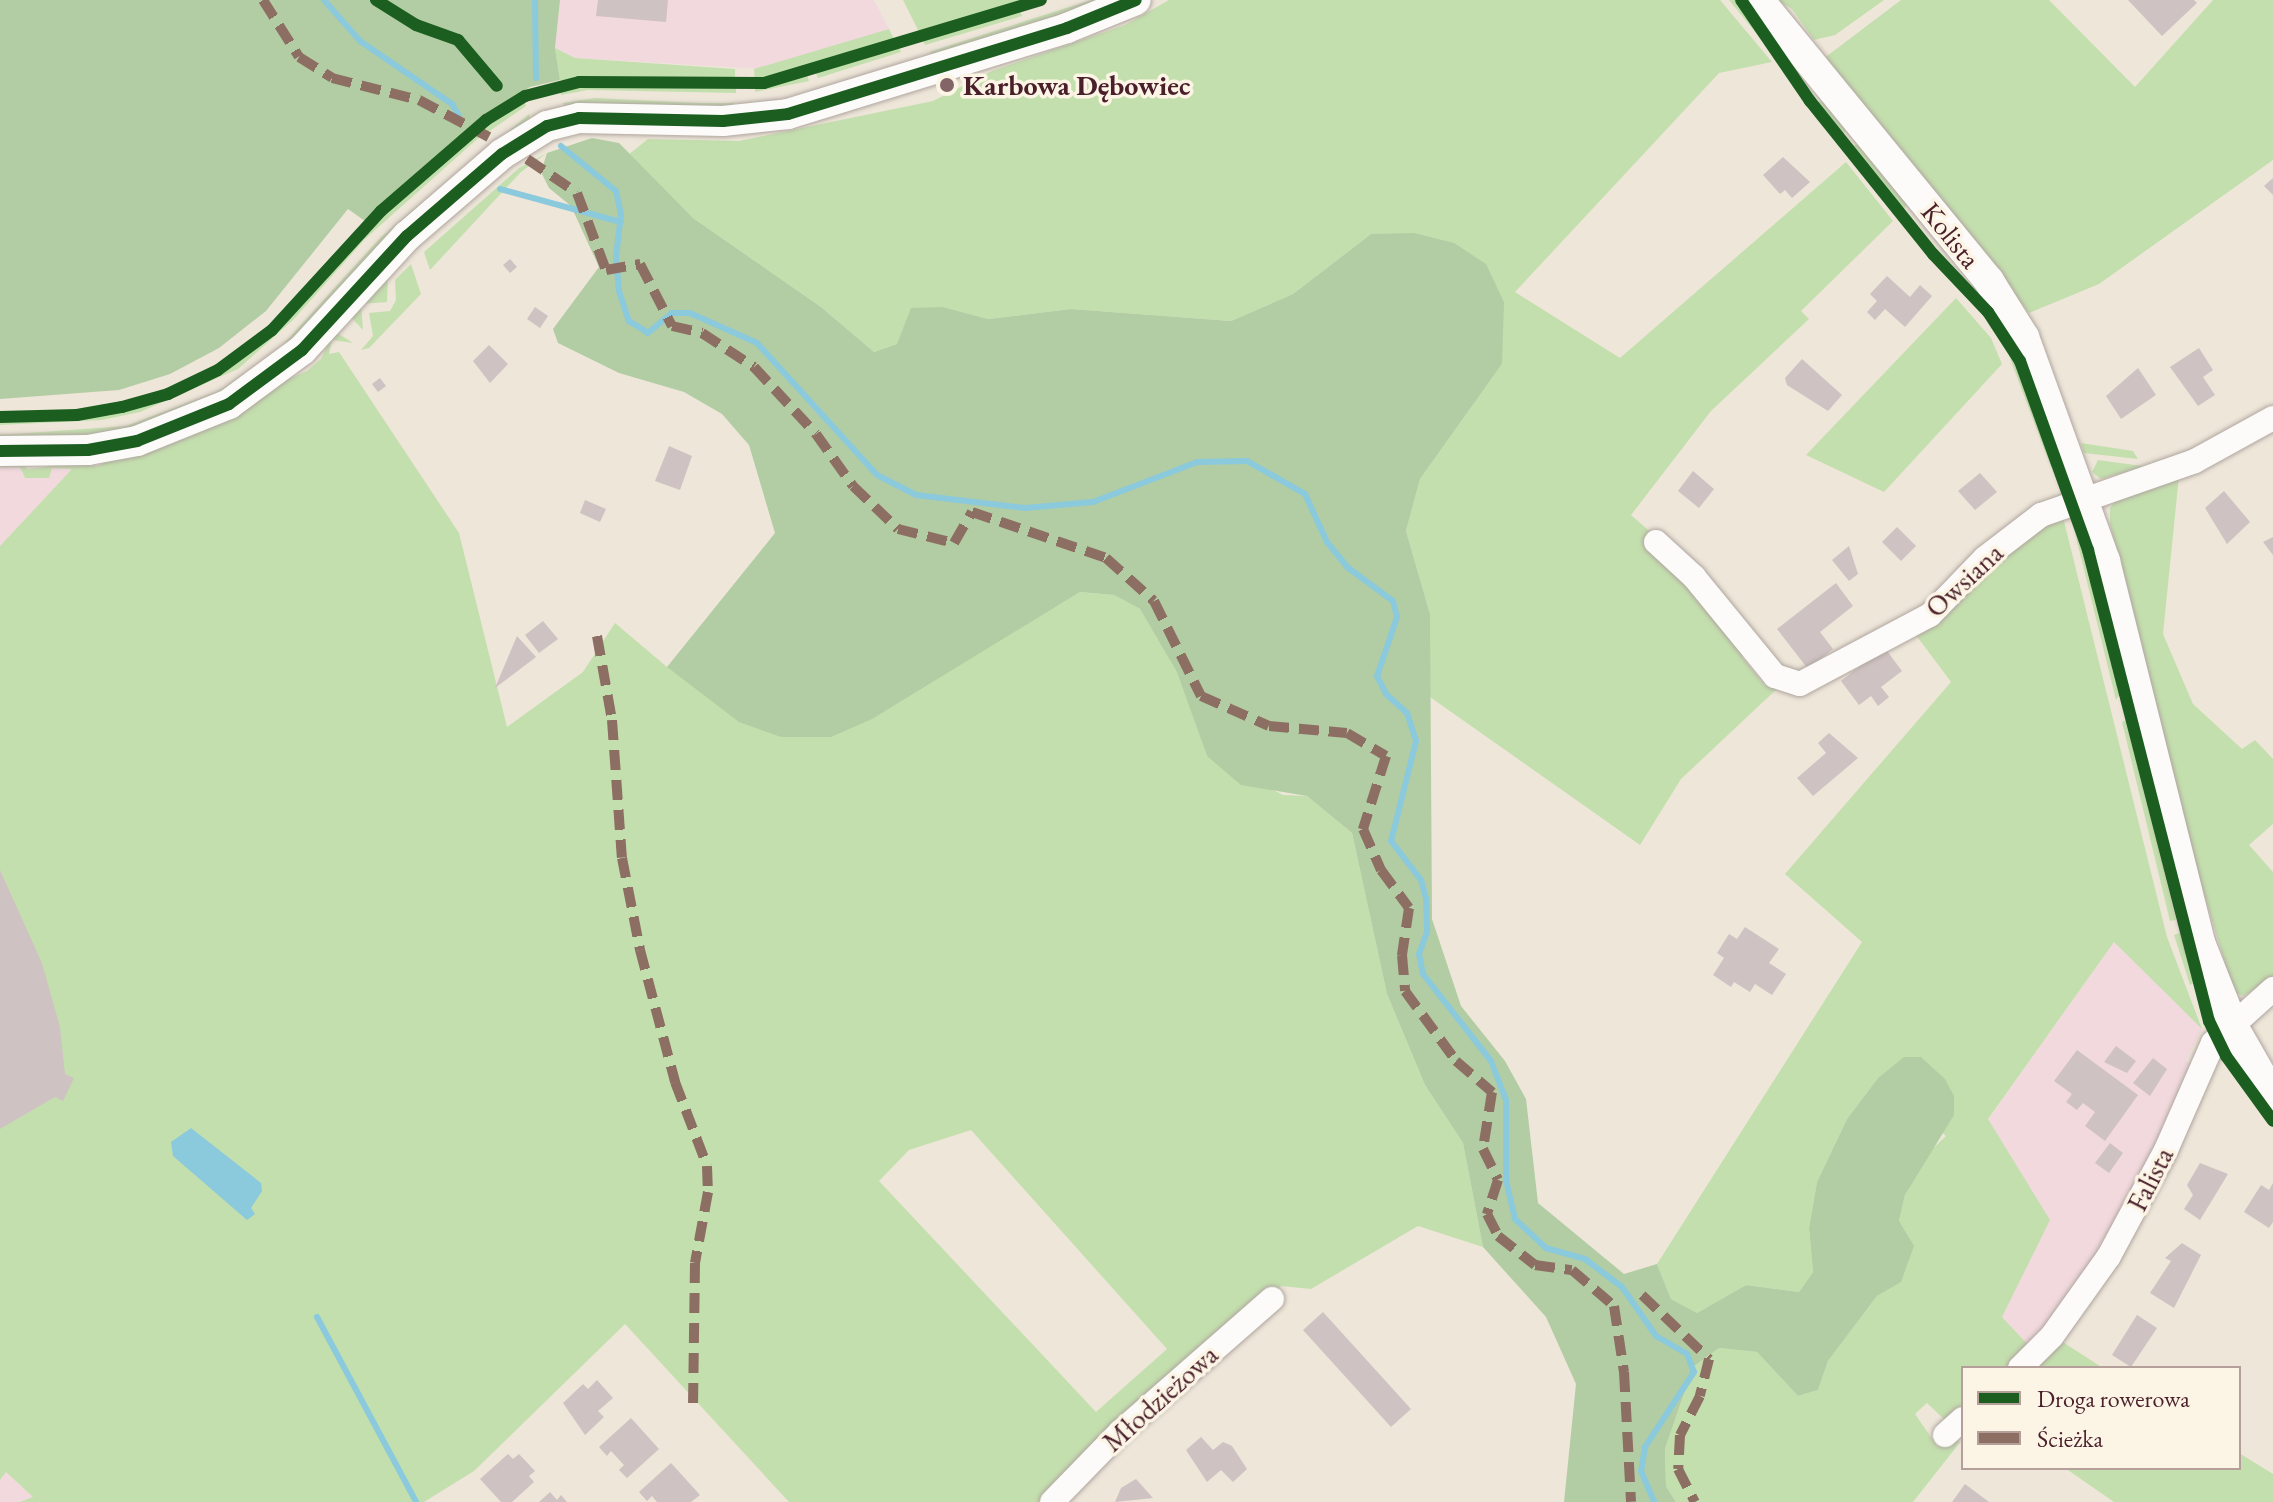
<!DOCTYPE html>
<meta charset="utf-8">
<style>
body{margin:0}
#map{position:relative;width:2273px;height:1502px;overflow:hidden;background:#eee6d9;font-family:"EB Garamond",serif}
div>[style]{position:absolute}
.built>*{inset:0;background:#f1d9dd}
.green>*{inset:0;background:#c4dfae}
.forest>*{inset:0;background:#b2cda3}
.water>*{inset:0;background:#8bc9dc}
.stream>*{height:6px;margin:-3px;padding:0 3px;transform-origin:3px;border-radius:3px;background:#8bc9dc}
.building>*{inset:0;background:#cfc2c2}
.roads{filter:drop-shadow(0 0 2px #afa59f) drop-shadow(0 0 2px #afa59f)}
.minor>*{height:24px;margin:-12px;padding:0 12px;transform-origin:12px;border-radius:12px;background:#fcfbf9}
.tertiary>*{height:30px;margin:-15px;padding:0 15px;transform-origin:15px;border-radius:15px;background:#fcfbf9}
.quiet>*{height:10px;margin-top:-5px;transform-origin:0;background:repeating-linear-gradient(90deg,#8d6e63 0 20px,transparent 0 30px)}
.cycleway>*{height:12px;margin:-6px;padding:0 6px;transform-origin:6px;border-radius:6px;background:#1b5e20}
.dots>*{width:22px;height:22px;translate:-50% -50%;box-sizing:border-box;border:4px solid #fcf5e5;border-radius:50%}
span{translate:-50% -50%;white-space:nowrap;text-align:center;line-height:1.15;-webkit-text-stroke:7px #fcf5e5;paint-order:stroke}
.poi-label{font-size:28px;color:#4a1f2b;font-weight:700}
.left{translate:0 -50%;text-align:left}
.street-label{font-size:28px;color:#4a1f2b}
.legend{position:absolute;left:1961px;top:1366px;width:280px;height:104px;box-sizing:border-box;background:#fcf5e5;border:2px solid #b59f9b;margin:0;padding:10px 14px;list-style:none;font-size:24px;color:#4a1f2b}
.legend li{display:flex;align-items:center;gap:16px;height:40px}
.legend b{width:40px;border:2px solid #b59f9b}
</style>
<div id="map">
<div class="built">
<i style="clip-path:polygon(560px 0,874px 0,889px 29px,762px 69px,575px 58px,555px 48px)"></i>
<i style="clip-path:polygon(0 467px,20px 467px,25px 478px,52px 468px,73px 468px,0 546px)"></i>
<i style="clip-path:polygon(2114px 942px,2202px 1029px,2186px 1061px,2191px 1064px,2177px 1107px,2105px 1253px,2032px 1349px,2002px 1317px,1988px 1120px)"></i>
<i style="clip-path:polygon(0 1467px,34px 1497px,38px 1502px,0 1502px)"></i>
</div>
<div class="green">
<i style="clip-path:polygon(903px 0,1032px 0,920px 34px)"></i>
<i style="clip-path:polygon(1091px 0,1111px 0,936px 56px,929px 52px)"></i>
<i style="clip-path:polygon(1169px 0,1720px 0,1772px 62px,1719px 73px,1515px 292px,1620px 358px,1846px 162px,1893px 221px,1801px 311px,1809px 319px,1711px 411px,1631px 515px,1655px 536px,1749px 649px,1742px 657px,1765px 686px,1773px 681px,1781px 685px,1681px 779px,1640px 845px,1430px 697px,1430px 614px,1406px 531px,1420px 479px,1502px 364px,1371px 234px,1293px 294px,1231px 321px,1071px 309px,988px 319px,943px 307px,897px 344px,874px 352px,821px 307px,693px 218px,628px 155px,648px 139px,739px 141px,933px 101px,992px 71px,1125px 25px)"></i>
<i style="clip-path:polygon(1729px 0,1737px 0,1764px 32px,1769px 49px)"></i>
<i style="clip-path:polygon(1777px 0,1884px 0,1835px 35px,1814px 40px,1792px 9px)"></i>
<i style="clip-path:polygon(1901px 0,2049px 0,2135px 87px,2213px 0,2273px 0,2273px 160px,2099px 284px,2029px 313px,1823px 59px)"></i>
<i style="clip-path:polygon(1020px 10px,1022px 16px,925px 45px,923px 40px)"></i>
<i style="clip-path:polygon(889px 29px,895px 41px,755px 81px,754px 69px)"></i>
<i style="clip-path:polygon(899px 47px,901px 52px,818px 78px,816px 73px)"></i>
<i style="clip-path:polygon(555px 48px,575px 58px,735px 69px,735px 81px,560px 80px)"></i>
<i style="clip-path:polygon(807px 75px,809px 81px,755px 92px,755px 87px)"></i>
<i style="clip-path:polygon(616px 83px,736px 88px,736px 93px,588px 90px,561px 95px,559px 89px)"></i>
<i style="clip-path:polygon(595px 98px,698px 103px,734px 103px,731px 107px,565px 109px,563px 103px)"></i>
<i style="clip-path:polygon(524px 101px,526px 106px,475px 141px,365px 239px,294px 319px,238px 369px,140px 412px,102px 420px,0 425px,0 419px,118px 411px,195px 386px,234px 364px,290px 316px,374px 222px,488px 122px)"></i>
<i style="clip-path:polygon(1827px 101px,1846px 129px,1843px 136px,1815px 102px)"></i>
<i style="clip-path:polygon(529px 114px,531px 122px,307px 329px,219px 398px,108px 436px,0 442px,0 435px,126px 426px,219px 391px,278px 350px,381px 237px)"></i>
<i style="clip-path:polygon(1862px 143px,1907px 204px,1903px 211px,1852px 146px)"></i>
<i style="clip-path:polygon(547px 153px,521px 172px,430px 270px,424px 252px,519px 168px)"></i>
<i style="clip-path:polygon(411px 264px,421px 294px,369px 348px,361px 350px,373px 336px,369px 313px,390px 311px,396px 300px,395px 280px)"></i>
<i style="clip-path:polygon(388px 276px,387px 302px,361px 304px,363px 330px,349px 315px)"></i>
<i style="clip-path:polygon(1956px 298px,1991px 338px,2002px 364px,1884px 492px,1806px 455px)"></i>
<i style="clip-path:polygon(evenodd,334px 331px,353px 343px,332px 340px,329px 354px,339px 352px,459px 533px,507px 727px,583px 672px,615px 623px,667px 667px,1041px 615px,1080px 592px,1114px 595px,1140px 609px,1178px 672px,1207px 756px,1283px 795px,1307px 796px,1352px 833px,1387px 994px,1425px 1085px,1463px 1143px,1483px 1247px,1418px 1226px,1311px 1289px,1281px 1286px,1115px 1428px,1043px 1502px,789px 1502px,625px 1324px,474px 1471px,424px 1502px,20px 1502px,33px 1497px,6px 1472px,0 1480px,0 546px,72px 469px,52px 468px,49px 478px,25px 478px,20px 467px,0 467px,0 462px,21px 462px,27px 469px,47px 467px,51px 462px,97px 466px,307px 371px,321px 359px,334px 331px,971px 1130px,1167px 1349px,1096px 1412px,879px 1181px,909px 1150px,971px 1130px)"></i>
<i style="clip-path:polygon(2004px 342px,2020px 368px,2055px 465px,2051px 467px)"></i>
<i style="clip-path:polygon(2081px 443px,2133px 451px,2138px 459px,2084px 453px)"></i>
<i style="clip-path:polygon(2098px 460px,2142px 466px,2142px 467px,2101px 479px,2092px 472px)"></i>
<i style="clip-path:polygon(2179px 476px,2163px 634px,2193px 704px,2242px 749px,2255px 740px,2273px 759px,2273px 824px,2249px 845px,2273px 872px,2273px 978px,2243px 996px,2234px 992px,2189px 845px,2110px 524px,2110px 508px,2117px 499px)"></i>
<i style="clip-path:polygon(2063px 517px,2167px 937px,2202px 1029px,2114px 942px,1988px 1119px,2050px 1220px,2002px 1317px,2032px 1349px,2013px 1368px,1963px 1368px,1963px 1412px,1949px 1424px,1927px 1403px,1915px 1414px,1937px 1446px,1961px 1441px,1913px 1502px,1676px 1502px,1666px 1486px,1665px 1449px,1693px 1367px,1719px 1348px,1757px 1352px,1798px 1396px,1818px 1390px,1828px 1361px,1877px 1296px,1901px 1281px,1899px 1221px,1905px 1195px,1926px 1155px,1946px 1136px,1878px 1078px,1847px 1119px,1817px 1182px,1809px 1228px,1813px 1272px,1799px 1292px,1746px 1285px,1697px 1313px,1671px 1299px,1657px 1264px,1862px 942px,1785px 874px,1951px 682px,1913px 631px,1982px 570px,2047px 522px)"></i>
<i style="clip-path:polygon(2075px 533px,2083px 547px,2121px 692px,2116px 700px)"></i>
<i style="clip-path:polygon(2127px 720px,2176px 920px,2170px 921px,2122px 722px)"></i>
<i style="clip-path:polygon(2180px 933px,2196px 982px,2190px 985px,2174px 935px)"></i>
<i style="clip-path:polygon(2058px 1339px,2103px 1368px,2030px 1368px)"></i>
<i style="clip-path:polygon(2239px 1453px,2273px 1474px,2273px 1502px,2114px 1502px,2065px 1468px,2239px 1468px)"></i>
</div>
<div class="forest">
<i style="clip-path:polygon(0 0,560px 0,555px 48px,560px 80px,530px 87px,483px 117px,365px 221px,348px 209px,266px 311px,219px 348px,170px 374px,119px 390px,0 399px)"></i>
<i style="clip-path:polygon(592px 138px,619px 143px,693px 218px,821px 307px,874px 352px,897px 344px,911px 308px,943px 307px,988px 319px,1071px 309px,1231px 321px,1293px 294px,1371px 234px,1414px 233px,1454px 243px,1486px 264px,1504px 302px,1502px 364px,1420px 479px,1406px 531px,1430px 614px,1432px 919px,1461px 1006px,1505px 1061px,1526px 1099px,1538px 1203px,1624px 1274px,1657px 1264px,1671px 1299px,1697px 1313px,1746px 1285px,1799px 1292px,1813px 1272px,1809px 1228px,1817px 1182px,1847px 1119px,1878px 1078px,1904px 1057px,1921px 1057px,1945px 1079px,1954px 1096px,1954px 1115px,1905px 1195px,1899px 1221px,1914px 1246px,1901px 1282px,1877px 1296px,1828px 1361px,1818px 1390px,1798px 1396px,1757px 1352px,1719px 1348px,1693px 1367px,1665px 1449px,1666px 1486px,1676px 1502px,1564px 1502px,1576px 1384px,1546px 1317px,1483px 1247px,1463px 1143px,1425px 1085px,1387px 994px,1352px 833px,1307px 796px,1241px 785px,1207px 756px,1177px 672px,1140px 609px,1114px 595px,1080px 592px,872px 719px,831px 737px,781px 737px,739px 722px,667px 667px,775px 533px,749px 445px,722px 414px,684px 392px,619px 373px,558px 343px,553px 329px,599px 267px,571px 206px,549px 188px,541px 172px,547px 153px)"></i>
</div>
<div class="water">
<i style="clip-path:polygon(191px 1128px,261px 1183px,262px 1191px,251px 1208px,255px 1214px,247px 1220px,173px 1156px,171px 1142px)"></i>
</div>
<div class="stream">
<i style="left:324px;top:0;width:55px;rotate:48.7deg"></i>
<i style="left:360px;top:41px;width:112px;rotate:34.4deg"></i>
<i style="left:452px;top:104px;width:14px;rotate:60deg"></i>
<i style="left:535px;top:0;width:78px;rotate:89.3deg"></i>
<i style="left:561px;top:146px;width:71px;rotate:39.3deg"></i>
<i style="left:616px;top:191px;width:24px;rotate:78deg"></i>
<i style="left:621px;top:214px;width:43px;rotate:96.6deg"></i>
<i style="left:616px;top:257px;width:34px;rotate:85deg"></i>
<i style="left:619px;top:291px;width:32px;rotate:72deg"></i>
<i style="left:629px;top:321px;width:22px;rotate:32deg"></i>
<i style="left:648px;top:333px;width:31px;rotate:-40deg"></i>
<i style="left:672px;top:313px;width:18px"></i>
<i style="left:690px;top:313px;width:73px;rotate:24.1deg"></i>
<i style="left:757px;top:343px;width:178px;rotate:47.7deg"></i>
<i style="left:877px;top:475px;width:44px;rotate:27.1deg"></i>
<i style="left:916px;top:495px;width:110px;rotate:6.8deg"></i>
<i style="left:1025px;top:508px;width:68px;rotate:-5deg"></i>
<i style="left:1093px;top:502px;width:111px;rotate:-21deg"></i>
<i style="left:1197px;top:462px;width:50px;rotate:-1.1deg"></i>
<i style="left:1247px;top:461px;width:67px;rotate:29.6deg"></i>
<i style="left:1305px;top:494px;width:53px;rotate:65.4deg"></i>
<i style="left:1327px;top:542px;width:32px;rotate:51deg"></i>
<i style="left:1347px;top:567px;width:57px;rotate:36.5deg"></i>
<i style="left:1393px;top:601px;width:16px;rotate:76deg"></i>
<i style="left:1397px;top:617px;width:62px;rotate:108.7deg"></i>
<i style="left:1377px;top:676px;width:20px;rotate:63deg"></i>
<i style="left:1386px;top:694px;width:28px;rotate:42deg"></i>
<i style="left:1407px;top:713px;width:29px;rotate:72deg"></i>
<i style="left:1416px;top:741px;width:103px;rotate:104deg"></i>
<i style="left:1391px;top:841px;width:49px;rotate:52.4deg"></i>
<i style="left:1421px;top:880px;width:20px;rotate:75deg"></i>
<i style="left:1426px;top:899px;width:33px;rotate:88deg"></i>
<i style="left:1427px;top:932px;width:23px;rotate:110deg"></i>
<i style="left:1419px;top:954px;width:20px;rotate:79deg"></i>
<i style="left:1423px;top:974px;width:110px;rotate:52deg"></i>
<i style="left:1491px;top:1061px;width:42px;rotate:69deg"></i>
<i style="left:1506px;top:1100px;width:80px;rotate:90deg"></i>
<i style="left:1506px;top:1180px;width:40px;rotate:77deg"></i>
<i style="left:1515px;top:1219px;width:42px;rotate:43.1deg"></i>
<i style="left:1546px;top:1248px;width:41px;rotate:15.8deg"></i>
<i style="left:1585px;top:1259px;width:46px;rotate:37.1deg"></i>
<i style="left:1622px;top:1287px;width:60px;rotate:55.2deg"></i>
<i style="left:1656px;top:1336px;width:36px;rotate:30deg"></i>
<i style="left:1687px;top:1354px;width:19px;rotate:69deg"></i>
<i style="left:1694px;top:1372px;width:90px;rotate:123.2deg"></i>
<i style="left:1645px;top:1447px;width:24px;rotate:99deg"></i>
<i style="left:1641px;top:1471px;width:34px;rotate:67deg"></i>
<i style="left:500px;top:189px;width:125px;rotate:15.3deg"></i>
<i style="left:317px;top:1317px;width:210px;rotate:61.8deg"></i>
</div>
<div class="building">
<i style="clip-path:polygon(598px 0,668px 0,666px 22px,596px 16px)"></i>
<i style="clip-path:polygon(2128px 0,2194px 0,2197px 3px,2162px 36px)"></i>
<i style="clip-path:polygon(1783px 157px,1810px 182px,1792px 198px,1785px 190px,1780px 194px,1763px 175px)"></i>
<i style="clip-path:polygon(2273px 178px,2273px 195px,2264px 186px)"></i>
<i style="clip-path:polygon(510px 259px,517px 267px,510px 273px,503px 265px)"></i>
<i style="clip-path:polygon(1887px 276px,1910px 297px,1920px 285px,1932px 296px,1905px 327px,1885px 309px,1875px 320px,1867px 312px,1877px 301px,1870px 294px)"></i>
<i style="clip-path:polygon(535px 307px,548px 316px,540px 328px,527px 319px)"></i>
<i style="clip-path:polygon(489px 345px,508px 364px,490px 383px,473px 361px)"></i>
<i style="clip-path:polygon(2199px 348px,2213px 370px,2203px 377px,2215px 395px,2198px 406px,2170px 367px)"></i>
<i style="clip-path:polygon(1802px 359px,1842px 395px,1828px 411px,1787px 385px,1785px 378px)"></i>
<i style="clip-path:polygon(2138px 368px,2156px 395px,2121px 419px,2106px 396px)"></i>
<i style="clip-path:polygon(380px 378px,386px 386px,378px 392px,372px 384px)"></i>
<i style="clip-path:polygon(669px 446px,692px 456px,680px 490px,655px 481px)"></i>
<i style="clip-path:polygon(1693px 471px,1714px 489px,1699px 508px,1678px 491px)"></i>
<i style="clip-path:polygon(1980px 473px,1997px 492px,1975px 510px,1958px 491px)"></i>
<i style="clip-path:polygon(2224px 491px,2250px 522px,2227px 544px,2205px 508px)"></i>
<i style="clip-path:polygon(585px 500px,606px 509px,600px 522px,580px 513px)"></i>
<i style="clip-path:polygon(1897px 527px,1916px 546px,1901px 561px,1882px 542px)"></i>
<i style="clip-path:polygon(2273px 537px,2273px 555px,2263px 542px)"></i>
<i style="clip-path:polygon(1849px 546px,1858px 574px,1849px 581px,1832px 560px)"></i>
<i style="clip-path:polygon(1836px 583px,1853px 606px,1820px 632px,1833px 649px,1808px 669px,1777px 629px)"></i>
<i style="clip-path:polygon(543px 621px,558px 639px,539px 653px,525px 635px)"></i>
<i style="clip-path:polygon(517px 636px,536px 657px,495px 688px)"></i>
<i style="clip-path:polygon(1884px 647px,1902px 671px,1881px 687px,1889px 697px,1878px 706px,1871px 696px,1859px 705px,1841px 681px)"></i>
<i style="clip-path:polygon(1829px 733px,1858px 758px,1813px 796px,1797px 778px,1826px 753px,1818px 743px)"></i>
<i style="clip-path:polygon(0 870px,42px 963px,60px 1027px,65px 1074px,74px 1078px,63px 1101px,55px 1097px,0 1129px)"></i>
<i style="clip-path:polygon(1745px 927px,1779px 949px,1769px 963px,1786px 974px,1772px 995px,1755px 984px,1750px 992px,1734px 982px,1731px 987px,1713px 975px,1724px 958px,1717px 953px,1729px 934px,1737px 939px)"></i>
<i style="clip-path:polygon(2116px 1046px,2136px 1061px,2127px 1073px,2104px 1062px)"></i>
<i style="clip-path:polygon(2077px 1050px,2138px 1095px,2105px 1141px,2085px 1126px,2095px 1112px,2083px 1103px,2077px 1110px,2066px 1102px,2072px 1094px,2054px 1081px)"></i>
<i style="clip-path:polygon(2153px 1058px,2167px 1069px,2150px 1096px,2133px 1083px)"></i>
<i style="clip-path:polygon(2110px 1143px,2123px 1153px,2109px 1173px,2095px 1163px)"></i>
<i style="clip-path:polygon(2200px 1163px,2228px 1174px,2200px 1220px,2184px 1209px,2193px 1195px,2187px 1185px)"></i>
<i style="clip-path:polygon(2273px 1183px,2273px 1222px,2269px 1228px,2244px 1212px,2261px 1185px,2269px 1190px)"></i>
<i style="clip-path:polygon(2182px 1243px,2201px 1255px,2174px 1308px,2150px 1293px,2171px 1261px,2165px 1258px)"></i>
<i style="clip-path:polygon(1323px 1312px,1411px 1409px,1391px 1427px,1303px 1330px)"></i>
<i style="clip-path:polygon(2137px 1315px,2157px 1328px,2131px 1367px,2112px 1355px)"></i>
<i style="clip-path:polygon(597px 1380px,613px 1398px,598px 1411px,604px 1417px,585px 1435px,563px 1403px,583px 1384px,588px 1389px)"></i>
<i style="clip-path:polygon(631px 1418px,659px 1449px,627px 1478px,619px 1470px,624px 1465px,611px 1451px,607px 1456px,599px 1447px)"></i>
<i style="clip-path:polygon(1201px 1437px,1213px 1450px,1223px 1442px,1232px 1446px,1247px 1469px,1233px 1482px,1221px 1470px,1207px 1482px,1186px 1450px)"></i>
<i style="clip-path:polygon(508px 1454px,513px 1459px,519px 1454px,535px 1471px,529px 1476px,534px 1482px,512px 1502px,501px 1502px,480px 1479px)"></i>
<i style="clip-path:polygon(671px 1463px,700px 1495px,691px 1502px,657px 1502px,652px 1496px,647px 1501px,639px 1492px)"></i>
<i style="clip-path:polygon(1136px 1479px,1153px 1498px,1115px 1502px,1121px 1488px)"></i>
<i style="clip-path:polygon(1965px 1484px,1989px 1502px,1952px 1502px)"></i>
<i style="clip-path:polygon(550px 1492px,557px 1500px,561px 1495px,567px 1502px,539px 1502px)"></i>
</div>
<div class="roads">
<div class="minor">
<i style="left:1656px;top:542px;width:52px;rotate:42.6deg"></i>
<i style="left:1694px;top:577px;width:128px;rotate:50.7deg"></i>
<i style="left:1775px;top:676px;width:26px;rotate:18deg"></i>
<i style="left:1800px;top:684px;width:147px;rotate:-28deg"></i>
<i style="left:1930px;top:615px;width:79px;rotate:-46deg"></i>
<i style="left:1985px;top:558px;width:71px;rotate:-37.5deg"></i>
<i style="left:2041px;top:515px;width:163px;rotate:-19.3deg"></i>
<i style="left:2195px;top:461px;width:89px;rotate:-28.9deg"></i>
<i style="left:2020px;top:1368px;width:45px;rotate:-45deg"></i>
<i style="left:2052px;top:1336px;width:98px;rotate:-54.5deg"></i>
<i style="left:2109px;top:1256px;width:120px;rotate:-61.7deg"></i>
<i style="left:2166px;top:1150px;width:117px;rotate:-66.3deg"></i>
<i style="left:2213px;top:1043px;width:81px;rotate:-42deg"></i>
<i style="left:1945px;top:1435px;width:24px;rotate:-42deg"></i>
<i style="left:1052px;top:1502px;width:98px;rotate:-45.8deg"></i>
<i style="left:1120px;top:1432px;width:202px;rotate:-41.2deg"></i>
</div>
<div class="tertiary">
<i style="left:1759px;top:0;width:363px;rotate:50.7deg"></i>
<i style="left:1989px;top:281px;width:66px;rotate:58deg"></i>
<i style="left:2024px;top:337px;width:238px;rotate:70.1deg"></i>
<i style="left:2105px;top:561px;width:396px;rotate:76deg"></i>
<i style="left:2201px;top:945px;width:89px;rotate:68.3deg"></i>
<i style="left:2234px;top:1028px;width:78px;rotate:60.2deg"></i>
<i style="left:0;top:451px;width:88px;rotate:-0.7deg"></i>
<i style="left:88px;top:450px;width:50px;rotate:-10.4deg"></i>
<i style="left:137px;top:441px;width:99px;rotate:-21.9deg"></i>
<i style="left:229px;top:404px;width:91px;rotate:-36.5deg"></i>
<i style="left:302px;top:350px;width:155px;rotate:-47.4deg"></i>
<i style="left:407px;top:236px;width:125px;rotate:-40.8deg"></i>
<i style="left:502px;top:154px;width:53px;rotate:-31.9deg"></i>
<i style="left:547px;top:126px;width:33px;rotate:-14deg"></i>
<i style="left:579px;top:118px;width:144px;rotate:1.2deg"></i>
<i style="left:723px;top:121px;width:65px;rotate:-6.1deg"></i>
<i style="left:788px;top:114px;width:292px;rotate:-17.1deg"></i>
<i style="left:1067px;top:28px;width:74px;rotate:-22.1deg"></i>
</div>
</div>
<div class="quiet">
<i style="left:263px;top:0;width:67px;rotate:57.7deg"></i>
<i style="left:299px;top:57px;width:39px;rotate:32deg"></i>
<i style="left:332px;top:78px;width:90px;rotate:14.2deg"></i>
<i style="left:419px;top:100px;width:79px;rotate:27.9deg"></i>
<i style="left:527px;top:159px;width:60px;rotate:34.2deg"></i>
<i style="left:577px;top:193px;width:82px;rotate:69.4deg"></i>
<i style="left:606px;top:270px;width:35px;rotate:-10deg"></i>
<i style="left:640px;top:264px;width:70px;rotate:62.7deg"></i>
<i style="left:672px;top:326px;width:31px;rotate:13deg"></i>
<i style="left:702px;top:333px;width:62px;rotate:33.2deg"></i>
<i style="left:754px;top:367px;width:91px;rotate:47.2deg"></i>
<i style="left:816px;top:434px;width:64px;rotate:54.6deg"></i>
<i style="left:853px;top:486px;width:62px;rotate:43.7deg"></i>
<i style="left:898px;top:529px;width:58px;rotate:14deg"></i>
<i style="left:954px;top:543px;width:36px;rotate:-60deg"></i>
<i style="left:972px;top:512px;width:142px;rotate:18.9deg"></i>
<i style="left:1106px;top:558px;width:64px;rotate:41.9deg"></i>
<i style="left:1154px;top:601px;width:106px;rotate:63.7deg"></i>
<i style="left:1201px;top:696px;width:74px;rotate:23.8deg"></i>
<i style="left:1269px;top:726px;width:78px;rotate:5.1deg"></i>
<i style="left:1347px;top:733px;width:45px;rotate:30.5deg"></i>
<i style="left:1386px;top:756px;width:77px;rotate:107.5deg"></i>
<i style="left:1363px;top:829px;width:45px;rotate:66.3deg"></i>
<i style="left:1381px;top:870px;width:47px;rotate:53.6deg"></i>
<i style="left:1409px;top:908px;width:48px;rotate:98.5deg"></i>
<i style="left:1402px;top:955px;width:36px;rotate:85deg"></i>
<i style="left:1405px;top:991px;width:87px;rotate:53.9deg"></i>
<i style="left:1456px;top:1061px;width:48px;rotate:40.7deg"></i>
<i style="left:1492px;top:1092px;width:58px;rotate:99deg"></i>
<i style="left:1483px;top:1149px;width:34px;rotate:64deg"></i>
<i style="left:1498px;top:1180px;width:36px;rotate:108deg"></i>
<i style="left:1487px;top:1214px;width:25px;rotate:63deg"></i>
<i style="left:1498px;top:1236px;width:47px;rotate:38.1deg"></i>
<i style="left:1535px;top:1265px;width:37px;rotate:8deg"></i>
<i style="left:1572px;top:1270px;width:55px;rotate:40.6deg"></i>
<i style="left:1614px;top:1306px;width:67px;rotate:81.4deg"></i>
<i style="left:1624px;top:1372px;width:130px;rotate:86.9deg"></i>
<i style="left:597px;top:636px;width:85px;rotate:79.9deg"></i>
<i style="left:612px;top:720px;width:138px;rotate:85.9deg"></i>
<i style="left:622px;top:858px;width:94px;rotate:78.9deg"></i>
<i style="left:640px;top:950px;width:137px;rotate:75.1deg"></i>
<i style="left:675px;top:1082px;width:90px;rotate:69.1deg"></i>
<i style="left:707px;top:1166px;width:26px;rotate:88deg"></i>
<i style="left:708px;top:1192px;width:72px;rotate:100.4deg"></i>
<i style="left:695px;top:1263px;width:140px;rotate:90.8deg"></i>
<i style="left:1642px;top:1295px;width:93px;rotate:43.7deg"></i>
<i style="left:1709px;top:1359px;width:38px;rotate:104deg"></i>
<i style="left:1700px;top:1396px;width:44px;rotate:117.1deg"></i>
<i style="left:1680px;top:1435px;width:34px;rotate:93deg"></i>
<i style="left:1678px;top:1469px;width:37px;rotate:63deg"></i>
</div>
<div class="cycleway">
<i style="left:376px;top:0;width:47px;rotate:32deg"></i>
<i style="left:416px;top:25px;width:45px;rotate:19.7deg"></i>
<i style="left:458px;top:40px;width:60px;rotate:49.7deg"></i>
<i style="left:1741px;top:0;width:122px;rotate:55.7deg"></i>
<i style="left:1810px;top:101px;width:196px;rotate:51.2deg"></i>
<i style="left:1933px;top:254px;width:80px;rotate:46.5deg"></i>
<i style="left:1988px;top:312px;width:59px;rotate:56.9deg"></i>
<i style="left:2020px;top:361px;width:201px;rotate:70.2deg"></i>
<i style="left:2088px;top:550px;width:486px;rotate:75.6deg"></i>
<i style="left:2209px;top:1021px;width:39px;rotate:64deg"></i>
<i style="left:2226px;top:1056px;width:80px;rotate:54.1deg"></i>
<i style="left:0;top:417px;width:77px;rotate:-1.5deg"></i>
<i style="left:77px;top:415px;width:46px;rotate:-10.1deg"></i>
<i style="left:122px;top:407px;width:48px;rotate:-15.8deg"></i>
<i style="left:168px;top:394px;width:55px;rotate:-25.6deg"></i>
<i style="left:218px;top:370px;width:67px;rotate:-36.5deg"></i>
<i style="left:272px;top:330px;width:161px;rotate:-47.5deg"></i>
<i style="left:381px;top:211px;width:139px;rotate:-40.9deg"></i>
<i style="left:486px;top:120px;width:46px;rotate:-31.6deg"></i>
<i style="left:525px;top:96px;width:56px;rotate:-14.5deg"></i>
<i style="left:579px;top:82px;width:185px;rotate:0.3deg"></i>
<i style="left:764px;top:83px;width:289px;rotate:-16.7deg"></i>
<i style="left:0;top:451px;width:88px;rotate:-0.7deg"></i>
<i style="left:88px;top:450px;width:50px;rotate:-10.4deg"></i>
<i style="left:137px;top:441px;width:99px;rotate:-21.9deg"></i>
<i style="left:229px;top:404px;width:91px;rotate:-36.5deg"></i>
<i style="left:302px;top:350px;width:155px;rotate:-47.4deg"></i>
<i style="left:407px;top:236px;width:125px;rotate:-40.8deg"></i>
<i style="left:502px;top:154px;width:53px;rotate:-31.9deg"></i>
<i style="left:547px;top:126px;width:33px;rotate:-14deg"></i>
<i style="left:579px;top:118px;width:144px;rotate:1.2deg"></i>
<i style="left:723px;top:121px;width:65px;rotate:-6.1deg"></i>
<i style="left:788px;top:114px;width:292px;rotate:-17.1deg"></i>
<i style="left:1067px;top:28px;width:74px;rotate:-22.1deg"></i>
</div>
<div class="dots">
<i style="left:947px;top:85px;background:#836568"></i>
</div>
<div class="poi-label">
<span class="left" style="left:963px;top:85px">Karbowa Dębowiec</span>
</div>
<div class="street-label">
<span style="left:1951px;top:235px;rotate:51deg">Kolista</span>
<span style="left:1964px;top:580px;rotate:-43deg">Owsiana</span>
<span style="left:2150px;top:1179px;rotate:-63deg">Falista</span>
<span style="left:1160px;top:1398px;rotate:-42deg">Młodzieżowa</span>
</div>
<ul class="legend">
<li><b style="height:10px;background:#1b5e20"></b>Droga rowerowa</li>
<li><b style="height:10px;background:#8d6e63"></b>Ścieżka</li>
</ul>
</div>
